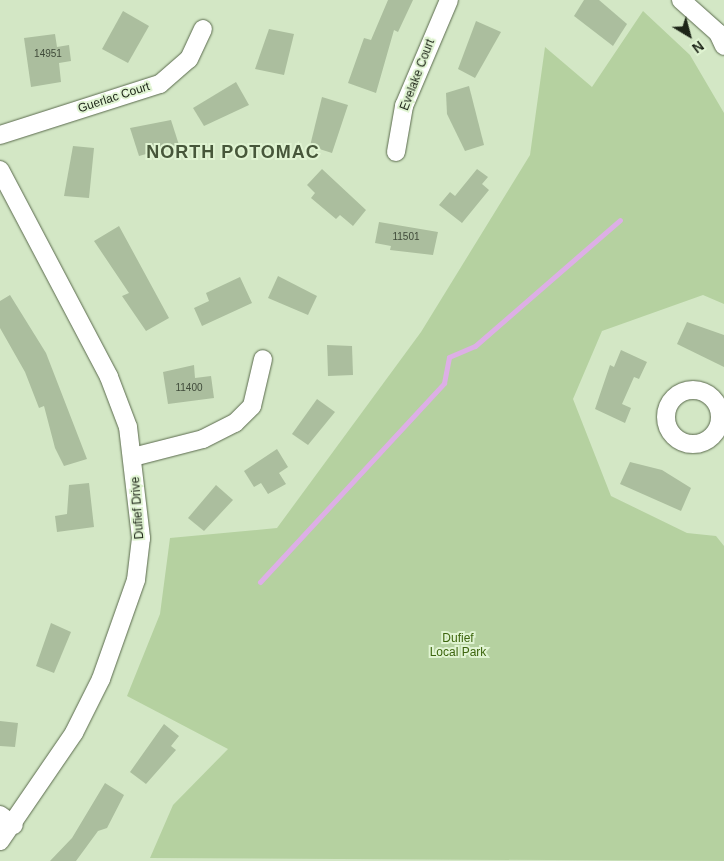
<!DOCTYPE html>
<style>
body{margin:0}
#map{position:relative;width:724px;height:861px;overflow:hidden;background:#d3e7c5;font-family:Arial,sans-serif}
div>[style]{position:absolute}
.green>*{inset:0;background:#b5d1a0}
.stream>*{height:5px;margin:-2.5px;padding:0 2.5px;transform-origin:2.5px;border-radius:2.5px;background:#ddafe6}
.building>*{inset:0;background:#abbe9e}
.roads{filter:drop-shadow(0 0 1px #5a6a4d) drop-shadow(0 0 1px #5a6a4d)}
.minor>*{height:18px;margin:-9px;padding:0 9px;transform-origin:9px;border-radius:9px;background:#fff}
.minor>.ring{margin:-9px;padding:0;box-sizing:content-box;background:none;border:18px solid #fff;border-radius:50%}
span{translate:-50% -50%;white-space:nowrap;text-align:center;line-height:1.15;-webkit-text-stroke:4px #e0f4d2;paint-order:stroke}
.number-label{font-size:10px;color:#404b3a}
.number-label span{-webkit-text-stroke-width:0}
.street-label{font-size:12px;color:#1d2518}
.park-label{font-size:12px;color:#3d650e}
.district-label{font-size:18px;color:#47573a;font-weight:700;letter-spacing:1px}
.north{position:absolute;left:664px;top:10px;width:50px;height:50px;-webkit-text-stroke:4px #e0f4d2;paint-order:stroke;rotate:143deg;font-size:14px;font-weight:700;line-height:20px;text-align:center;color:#1d2518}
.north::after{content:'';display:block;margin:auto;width:18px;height:22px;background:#1d2518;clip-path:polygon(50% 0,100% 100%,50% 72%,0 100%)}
</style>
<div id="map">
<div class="green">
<i style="clip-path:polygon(643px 11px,690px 55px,724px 113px,724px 304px,703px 295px,602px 331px,573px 399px,611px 496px,687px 533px,716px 536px,724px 546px,724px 861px,150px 858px,173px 805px,228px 749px,127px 696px,160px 614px,170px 538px,277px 528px,421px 332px,530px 155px,545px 47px,592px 87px)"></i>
</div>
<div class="stream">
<i style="left:260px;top:582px;width:271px;rotate:-47.2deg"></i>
<i style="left:444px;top:383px;width:26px;rotate:-79deg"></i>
<i style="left:449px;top:357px;width:28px;rotate:-23deg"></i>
<i style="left:475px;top:346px;width:192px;rotate:-41deg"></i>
</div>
<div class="building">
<i style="clip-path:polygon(388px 0,413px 0,398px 32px,394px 30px,376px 93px,348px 83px,364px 38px,371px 40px)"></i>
<i style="clip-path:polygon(584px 0,599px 0,627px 24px,613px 46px,574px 16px)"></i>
<i style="clip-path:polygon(123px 11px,149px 26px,128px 63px,102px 49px)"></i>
<i style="clip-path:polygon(476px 21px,501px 32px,475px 78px,458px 69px)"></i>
<i style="clip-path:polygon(269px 29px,294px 34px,284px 75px,255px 69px)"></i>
<i style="clip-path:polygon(55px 34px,57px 47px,69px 45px,71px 61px,59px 63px,61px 82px,31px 87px,24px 38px)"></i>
<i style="clip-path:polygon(236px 82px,249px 105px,204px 126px,193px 108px)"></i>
<i style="clip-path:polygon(469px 86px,484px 145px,465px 151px,447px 114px,446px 93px)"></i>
<i style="clip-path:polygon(322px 97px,348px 105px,332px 153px,310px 146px)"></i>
<i style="clip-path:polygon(171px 120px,179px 145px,139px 156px,130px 128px)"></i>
<i style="clip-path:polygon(73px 146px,94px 148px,89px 198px,64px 196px)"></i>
<i style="clip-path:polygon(322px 169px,366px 210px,353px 226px,340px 215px,336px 219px,311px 198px,315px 193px,307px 185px)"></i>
<i style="clip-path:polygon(477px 169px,488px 177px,482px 184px,489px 190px,462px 223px,439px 205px,450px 192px,455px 196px)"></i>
<i style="clip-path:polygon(379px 222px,438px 232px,433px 255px,390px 250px,391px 246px,375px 243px)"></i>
<i style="clip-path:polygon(119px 226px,169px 318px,146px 331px,122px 296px,129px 293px,94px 241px)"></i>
<i style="clip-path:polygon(278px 276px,317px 296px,308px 315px,268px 298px)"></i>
<i style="clip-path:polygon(240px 277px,252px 303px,202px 326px,194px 308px,209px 301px,206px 293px)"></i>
<i style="clip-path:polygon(10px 295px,46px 353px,87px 459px,64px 466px,55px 448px,44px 406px,39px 408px,25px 372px,0 328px,0 301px)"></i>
<i style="clip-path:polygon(687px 322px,724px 335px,724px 367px,677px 344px)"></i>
<i style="clip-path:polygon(327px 345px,352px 346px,353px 375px,328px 376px)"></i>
<i style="clip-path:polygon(621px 350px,647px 362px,639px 379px,634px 377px,622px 404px,631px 408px,625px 423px,595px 409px,610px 365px,614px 367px)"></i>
<i style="clip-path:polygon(194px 365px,195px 378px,211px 376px,214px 398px,168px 404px,163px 372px)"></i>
<i style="clip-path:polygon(317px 399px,335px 412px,308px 445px,292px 434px)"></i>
<i style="clip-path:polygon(277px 449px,288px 467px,279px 473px,286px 484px,268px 494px,261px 483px,254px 487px,244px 471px)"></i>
<i style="clip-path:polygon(630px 462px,662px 470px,691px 488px,681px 511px,620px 484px)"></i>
<i style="clip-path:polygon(89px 483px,94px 527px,57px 532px,55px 516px,67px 514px,69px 485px)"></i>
<i style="clip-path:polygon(216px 485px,233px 500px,204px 531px,188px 518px)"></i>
<i style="clip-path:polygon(51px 623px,71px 632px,54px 673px,36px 666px)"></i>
<i style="clip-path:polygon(0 721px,18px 723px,15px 747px,0 746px)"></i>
<i style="clip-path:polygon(164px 724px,179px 736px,171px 746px,176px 750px,146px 784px,130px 772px)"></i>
<i style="clip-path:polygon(105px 783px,124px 795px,107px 828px,98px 831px,76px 861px,50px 861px,72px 838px)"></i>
</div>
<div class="roads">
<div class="minor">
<i style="left:681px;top:0;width:50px;rotate:41.7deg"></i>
<i style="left:718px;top:33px;width:14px;rotate:65deg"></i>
<i style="left:0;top:135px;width:168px;rotate:-17.7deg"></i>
<i style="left:160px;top:84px;width:38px;rotate:-41deg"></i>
<i style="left:189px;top:59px;width:33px;rotate:-65deg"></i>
<i style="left:396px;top:152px;width:47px;rotate:-80.1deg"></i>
<i style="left:404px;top:106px;width:115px;rotate:-67deg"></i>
<i style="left:0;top:170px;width:234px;rotate:62.2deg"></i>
<i style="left:109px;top:377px;width:53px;rotate:69.2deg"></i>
<i style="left:128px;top:427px;width:112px;rotate:83.3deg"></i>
<i style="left:141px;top:538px;width:42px;rotate:96.8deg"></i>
<i style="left:136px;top:580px;width:105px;rotate:109.5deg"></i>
<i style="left:101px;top:679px;width:60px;rotate:116.6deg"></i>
<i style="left:74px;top:733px;width:131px;rotate:124.4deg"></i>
<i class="ring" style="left:666px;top:390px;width:36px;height:36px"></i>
<i style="left:133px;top:457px;width:72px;rotate:-14.4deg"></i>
<i style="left:203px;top:439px;width:36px;rotate:-27deg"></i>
<i style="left:235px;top:423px;width:24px;rotate:-45deg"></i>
<i style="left:252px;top:406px;width:48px;rotate:-76.8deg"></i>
<i style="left:0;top:815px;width:17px;rotate:36deg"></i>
</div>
</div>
<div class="number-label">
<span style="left:48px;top:54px">14951</span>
<span style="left:406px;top:237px">11501</span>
<span style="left:189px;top:388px">11400</span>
</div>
<div class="street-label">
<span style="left:418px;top:75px;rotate:-69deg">Evelake Court</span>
<span style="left:114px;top:98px;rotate:-18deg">Guerlac Court</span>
<span style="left:138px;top:508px;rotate:-94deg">Dufief Drive</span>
</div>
<div class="park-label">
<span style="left:458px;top:646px">Dufief<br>Local Park</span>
</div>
<div class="district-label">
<span style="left:233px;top:152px">NORTH POTOMAC</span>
</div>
<div class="north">N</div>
</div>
